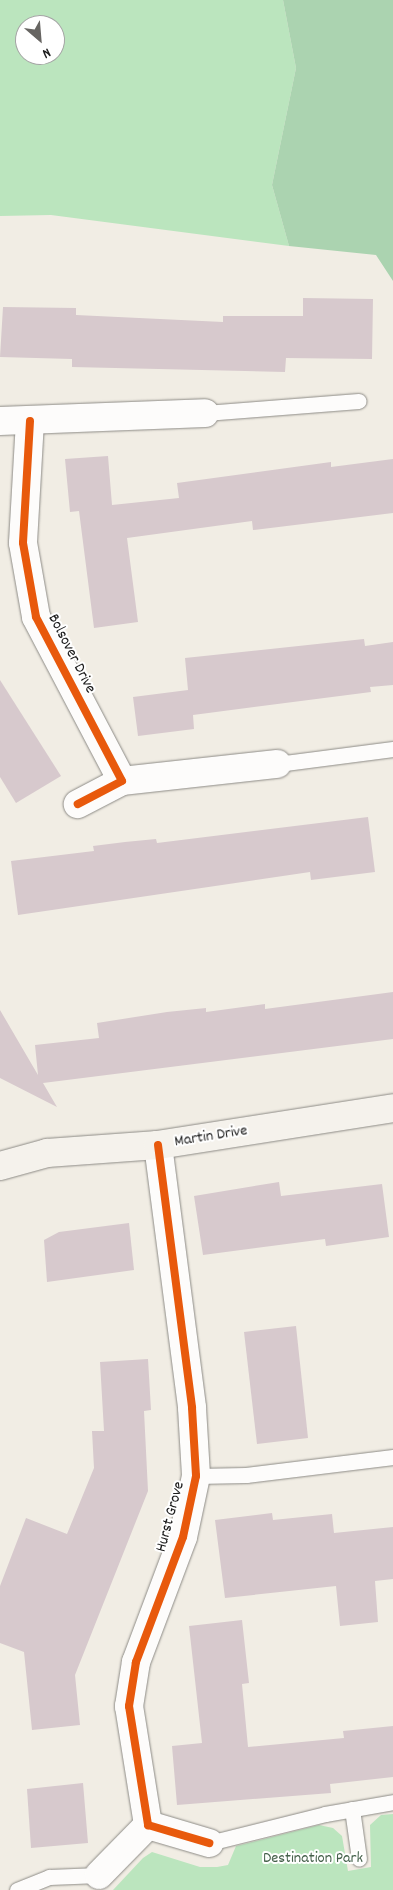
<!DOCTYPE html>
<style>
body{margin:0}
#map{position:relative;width:393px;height:1890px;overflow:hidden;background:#f1ede4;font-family:Dekko,sans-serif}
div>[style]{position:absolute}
.green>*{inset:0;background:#bbe5be}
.forest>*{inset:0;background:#abd3b0}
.building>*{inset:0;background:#d7c9cd}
.roads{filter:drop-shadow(0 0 1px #8d8b86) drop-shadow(0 0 1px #8d8b86)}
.lane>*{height:15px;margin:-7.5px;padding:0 7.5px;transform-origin:7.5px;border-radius:7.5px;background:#fdfcfb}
.street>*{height:28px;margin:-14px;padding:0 14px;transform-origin:14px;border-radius:14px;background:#fdfcfb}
.secondary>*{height:28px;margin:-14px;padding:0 14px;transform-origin:14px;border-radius:14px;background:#f5f2ec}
.cycleway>*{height:8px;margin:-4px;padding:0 4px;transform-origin:4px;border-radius:4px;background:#e8590c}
span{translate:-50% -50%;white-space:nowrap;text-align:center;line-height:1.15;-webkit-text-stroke:4px #fff;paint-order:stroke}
.street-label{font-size:16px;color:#1c1c1c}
.park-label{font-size:16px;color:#44604a}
.north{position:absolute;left:15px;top:15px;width:50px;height:50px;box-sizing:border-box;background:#fff;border:1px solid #a4a4a4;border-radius:50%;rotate:153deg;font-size:14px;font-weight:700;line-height:20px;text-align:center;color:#1c1c1c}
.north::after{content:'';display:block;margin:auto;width:18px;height:22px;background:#676562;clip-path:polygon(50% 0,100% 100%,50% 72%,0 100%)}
</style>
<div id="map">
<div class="green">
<i style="clip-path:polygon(evenodd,0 0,283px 0,296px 68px,272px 185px,289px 246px,51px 215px,0 216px,0 0,25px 25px,55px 25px,55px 55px,25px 55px,25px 25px)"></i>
<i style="clip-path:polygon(393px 1814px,393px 1890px,113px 1890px,143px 1858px,152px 1852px,200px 1867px,217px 1867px,228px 1865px,236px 1846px,319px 1825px,333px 1828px,342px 1836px,348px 1871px,371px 1867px,370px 1825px,381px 1815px)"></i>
</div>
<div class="forest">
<i style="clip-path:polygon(283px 0,393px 0,393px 281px,376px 255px,289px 246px,272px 185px,296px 68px)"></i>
</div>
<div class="building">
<i style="clip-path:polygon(303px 298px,373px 299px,372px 359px,286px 358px,285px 372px,72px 367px,72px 359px,0 357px,3px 307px,76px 308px,76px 315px,223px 322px,223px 316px,303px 316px)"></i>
<i style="clip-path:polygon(108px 456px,112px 505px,179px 498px,177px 483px,331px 462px,331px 467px,393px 459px,393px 513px,253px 530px,252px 521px,127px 538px,138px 622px,94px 628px,79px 511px,70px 512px,65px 459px)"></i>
<i style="clip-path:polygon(364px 639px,365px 646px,393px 642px,393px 685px,370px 687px,371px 692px,193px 715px,194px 729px,138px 736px,133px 697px,188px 690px,185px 658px)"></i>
<i style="clip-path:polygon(0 680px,61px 776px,16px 803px,0 777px)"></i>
<i style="clip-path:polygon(368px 817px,375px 872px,311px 880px,310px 872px,18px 915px,11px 861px,94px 851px,93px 846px,125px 842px,156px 839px,157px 843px)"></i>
<i style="clip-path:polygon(393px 992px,393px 1039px,43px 1083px,57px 1107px,0 1078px,0 1010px,38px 1075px,35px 1045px,99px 1038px,97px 1023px,167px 1012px,206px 1008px,206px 1012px,265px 1004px,265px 1009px)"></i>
<i style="clip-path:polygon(279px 1182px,281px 1196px,382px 1184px,389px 1237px,326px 1246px,325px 1239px,203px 1255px,194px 1196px)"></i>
<i style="clip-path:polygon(129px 1223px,134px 1270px,47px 1282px,44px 1240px,59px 1232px)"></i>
<i style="clip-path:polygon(296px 1326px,308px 1438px,257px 1444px,244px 1332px)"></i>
<i style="clip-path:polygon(148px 1359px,151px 1410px,144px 1411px,148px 1491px,75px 1675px,80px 1725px,32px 1730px,24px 1652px,0 1643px,0 1586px,26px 1518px,67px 1534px,94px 1468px,92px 1431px,104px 1431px,100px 1362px)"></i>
<i style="clip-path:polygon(272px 1513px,273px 1520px,332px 1514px,334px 1533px,393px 1527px,393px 1579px,375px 1581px,378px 1622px,340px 1626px,336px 1586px,225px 1598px,215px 1520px)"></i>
<i style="clip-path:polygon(242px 1620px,249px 1683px,242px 1684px,248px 1747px,344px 1738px,343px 1731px,393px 1726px,393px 1777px,330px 1784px,331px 1793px,177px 1805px,172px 1746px,202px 1743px,189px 1626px)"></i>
<i style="clip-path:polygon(83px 1783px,88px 1843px,31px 1848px,27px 1789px)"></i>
</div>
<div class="roads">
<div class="lane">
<i style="left:205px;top:413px;width:154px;rotate:-4.5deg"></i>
<i style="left:277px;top:764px;width:117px;rotate:-7.4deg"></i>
<i style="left:196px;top:1476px;width:50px;rotate:-1.1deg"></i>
<i style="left:246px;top:1475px;width:148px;rotate:-7deg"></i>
<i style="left:352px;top:1809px;width:50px;rotate:82deg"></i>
<i style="left:209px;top:1843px;width:120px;rotate:-14deg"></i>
<i style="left:325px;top:1814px;width:69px;rotate:-10deg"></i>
<i style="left:17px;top:1890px;width:35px;rotate:-22deg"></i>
<i style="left:49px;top:1877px;width:50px;rotate:-2.3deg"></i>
</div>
<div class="street">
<i style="left:0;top:421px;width:205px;rotate:-2.2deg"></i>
<i style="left:30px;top:421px;width:122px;rotate:93.3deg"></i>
<i style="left:23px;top:543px;width:75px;rotate:80deg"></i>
<i style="left:36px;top:617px;width:185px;rotate:62.3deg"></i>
<i style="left:122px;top:781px;width:50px;rotate:152.4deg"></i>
<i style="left:122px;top:781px;width:156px;rotate:-6.3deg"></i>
<i style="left:158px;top:1145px;width:265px;rotate:82.6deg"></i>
<i style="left:192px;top:1408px;width:68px;rotate:86.6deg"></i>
<i style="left:196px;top:1476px;width:62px;rotate:102deg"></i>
<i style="left:183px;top:1537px;width:134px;rotate:110.6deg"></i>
<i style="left:136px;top:1662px;width:45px;rotate:99deg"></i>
<i style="left:129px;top:1706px;width:121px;rotate:80.9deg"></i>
<i style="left:148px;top:1825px;width:64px;rotate:16.4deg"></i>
<i style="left:99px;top:1875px;width:70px;rotate:-45.6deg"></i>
</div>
<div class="secondary">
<i style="left:0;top:1166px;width:49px;rotate:-15.5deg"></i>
<i style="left:47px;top:1153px;width:111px;rotate:-4.1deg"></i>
<i style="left:158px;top:1145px;width:238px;rotate:-8.9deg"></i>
</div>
</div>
<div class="cycleway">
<i style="left:30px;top:421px;width:122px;rotate:93.3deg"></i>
<i style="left:23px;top:543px;width:75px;rotate:80deg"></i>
<i style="left:36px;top:617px;width:185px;rotate:62.3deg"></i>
<i style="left:122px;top:781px;width:50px;rotate:152.4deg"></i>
<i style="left:158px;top:1145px;width:265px;rotate:82.6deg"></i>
<i style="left:192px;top:1408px;width:68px;rotate:86.6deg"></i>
<i style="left:196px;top:1476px;width:62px;rotate:102deg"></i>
<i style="left:183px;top:1537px;width:134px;rotate:110.6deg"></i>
<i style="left:136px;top:1662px;width:45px;rotate:99deg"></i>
<i style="left:129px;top:1706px;width:121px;rotate:80.9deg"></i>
<i style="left:148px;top:1825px;width:64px;rotate:16.4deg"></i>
</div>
<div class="street-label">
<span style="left:71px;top:654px;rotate:63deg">Bolsover Drive</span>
<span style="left:211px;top:1137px;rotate:-9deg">Martin Drive</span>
<span style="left:171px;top:1517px;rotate:-75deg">Hurst Grove</span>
</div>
<div class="park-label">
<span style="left:313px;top:1859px">Destination Park</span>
</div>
<div class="north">N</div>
</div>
